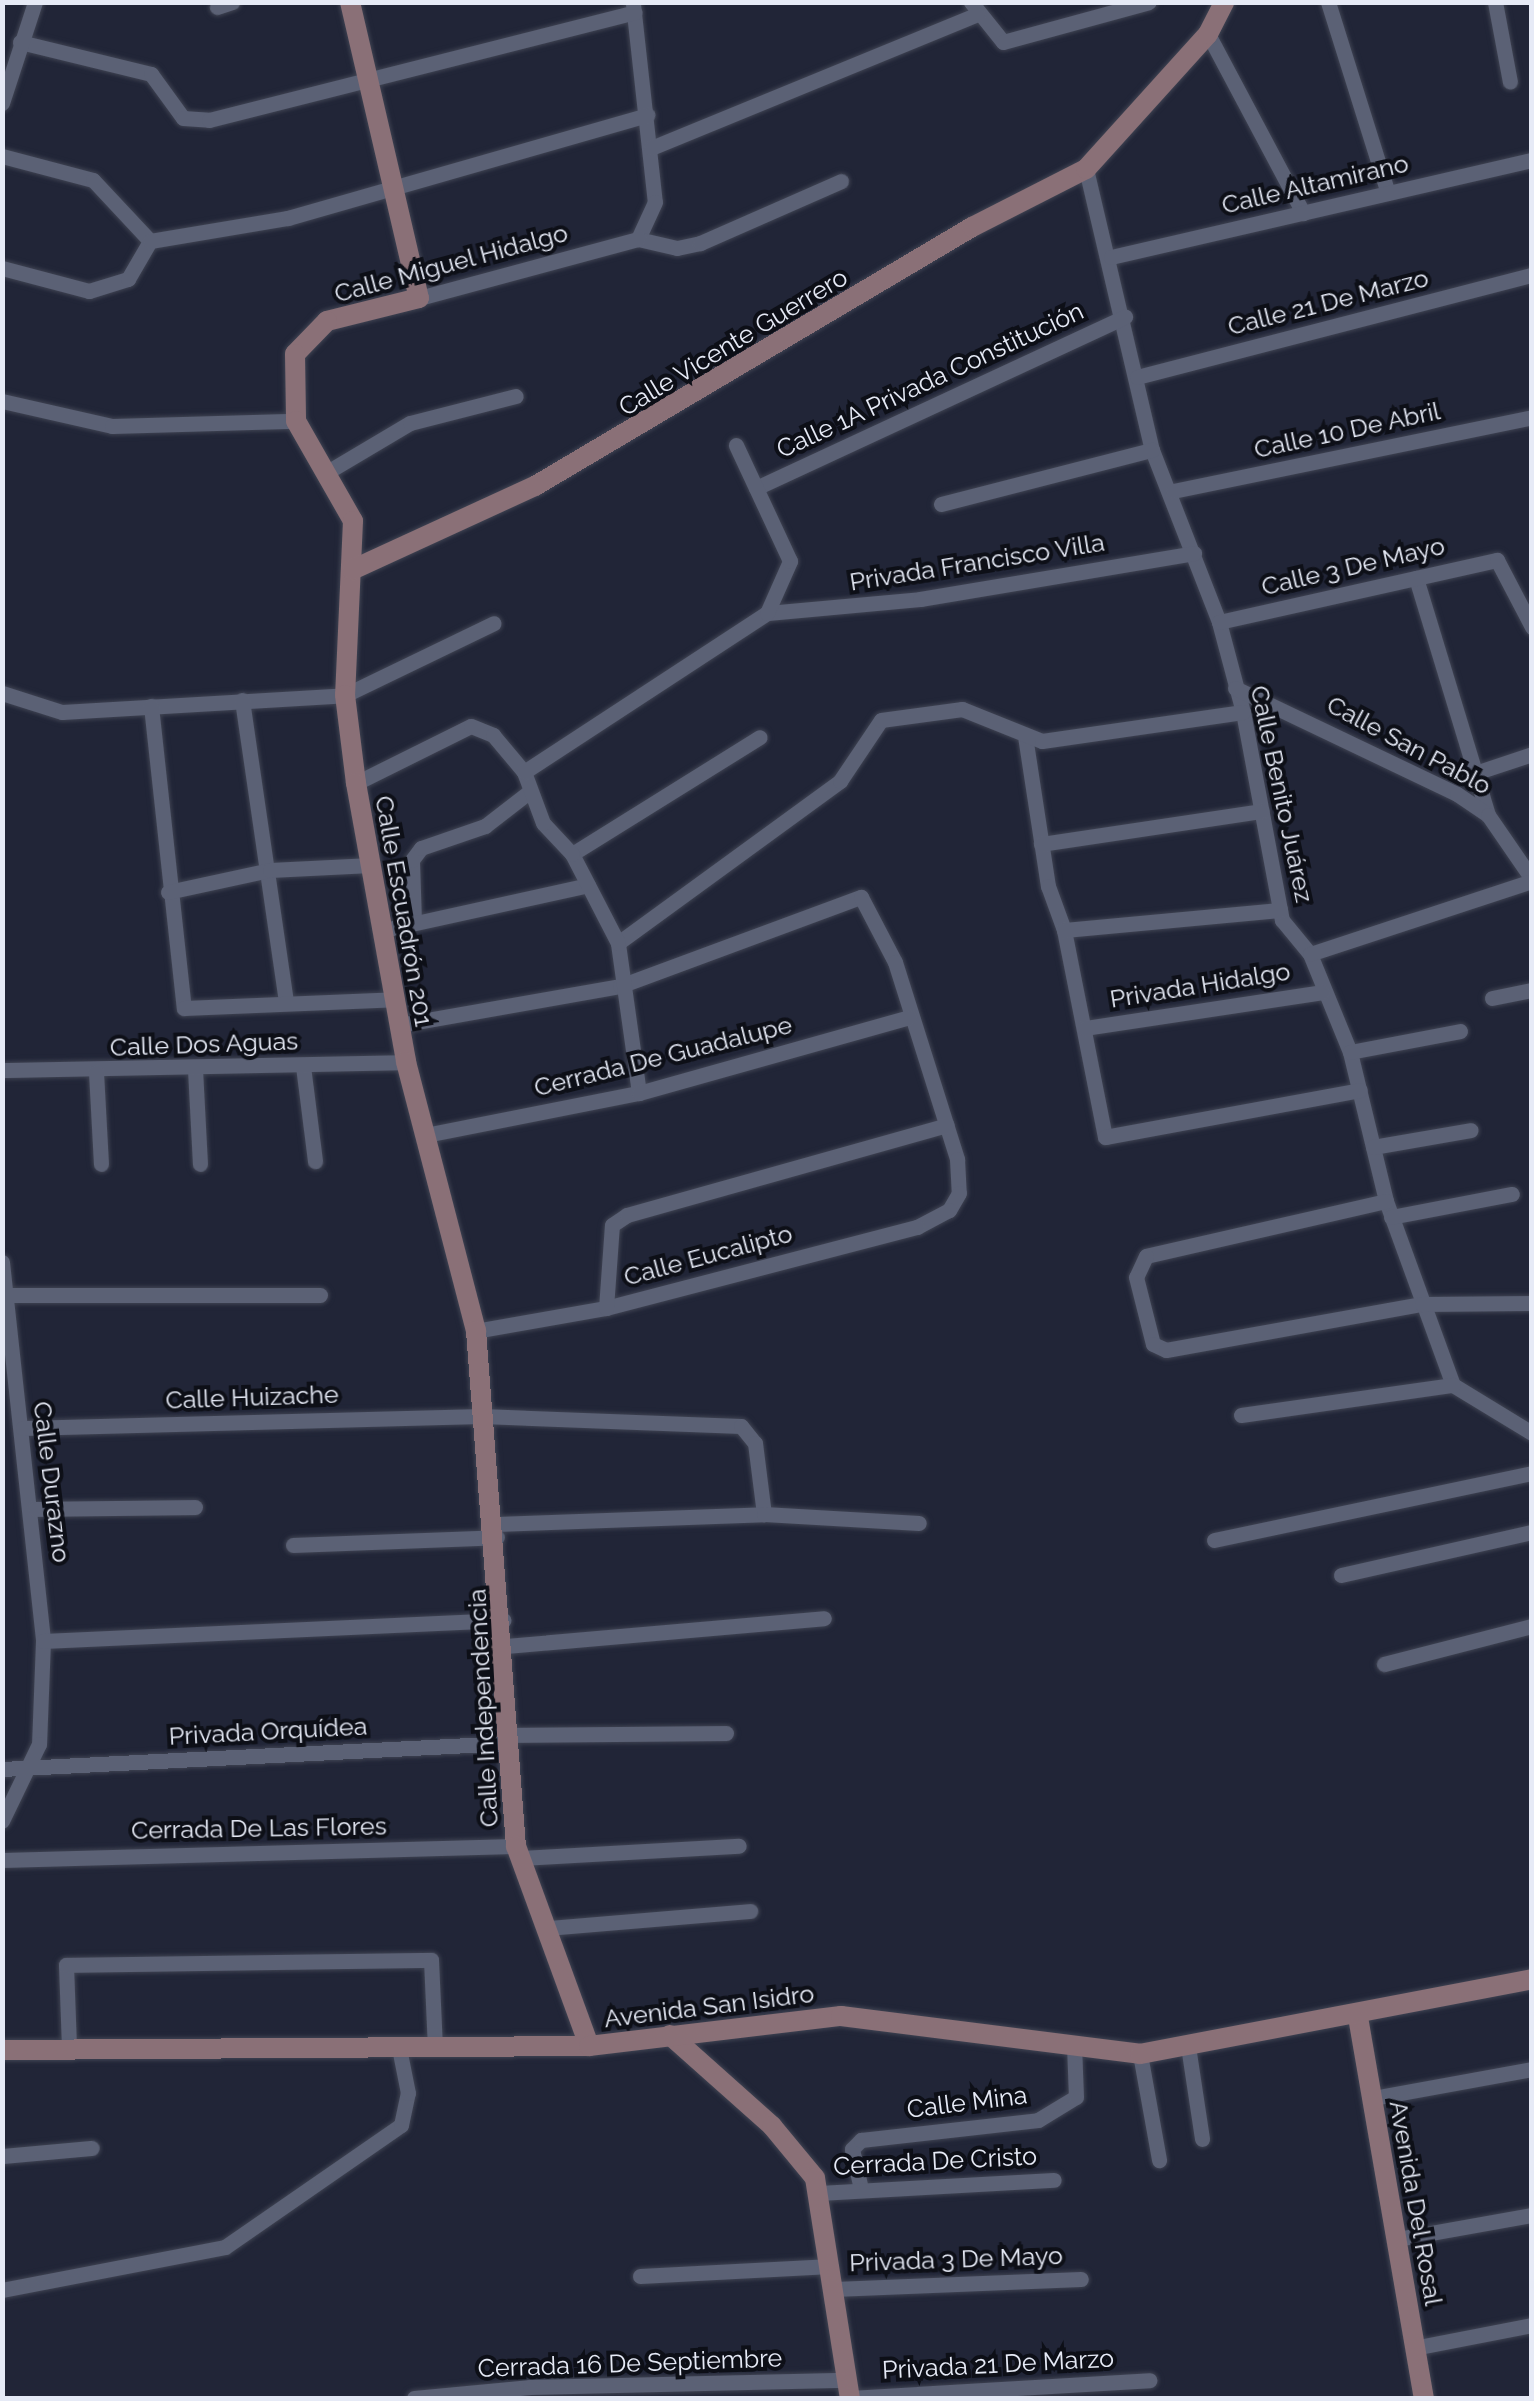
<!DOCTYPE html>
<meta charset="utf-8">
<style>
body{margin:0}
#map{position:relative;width:1534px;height:2401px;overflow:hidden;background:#212537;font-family:Raleway,sans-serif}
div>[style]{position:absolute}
.roads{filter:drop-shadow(0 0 2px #3f4352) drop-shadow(0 0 2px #3f4352)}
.street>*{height:15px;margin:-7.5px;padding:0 7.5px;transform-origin:7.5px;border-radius:7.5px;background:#5b6175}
.secondary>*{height:20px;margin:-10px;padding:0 10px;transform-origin:10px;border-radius:10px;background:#8a7077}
span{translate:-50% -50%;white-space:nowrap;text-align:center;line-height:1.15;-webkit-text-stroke:8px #0d0f17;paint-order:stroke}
.street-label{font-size:25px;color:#e6eaf6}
.frame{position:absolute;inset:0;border:5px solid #e6eaf6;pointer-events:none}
</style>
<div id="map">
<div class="roads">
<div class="street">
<i style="left:971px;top:2px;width:51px;rotate:51.3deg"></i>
<i style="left:1003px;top:42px;width:151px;rotate:-15.3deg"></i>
<i style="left:1328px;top:2px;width:200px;rotate:72.6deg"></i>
<i style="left:1495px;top:2px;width:81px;rotate:79.4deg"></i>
<i style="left:633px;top:4px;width:199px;rotate:83.7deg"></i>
<i style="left:655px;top:202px;width:41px;rotate:114.7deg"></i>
<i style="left:217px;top:7px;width:16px;rotate:-18deg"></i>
<i style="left:1208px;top:34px;width:203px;rotate:62deg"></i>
<i style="left:20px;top:42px;width:135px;rotate:13.7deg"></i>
<i style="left:151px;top:74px;width:54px;rotate:54deg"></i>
<i style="left:183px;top:118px;width:26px;rotate:4deg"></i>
<i style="left:209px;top:120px;width:439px;rotate:-14.2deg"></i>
<i style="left:2px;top:103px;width:106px;rotate:-71.9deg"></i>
<i style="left:651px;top:148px;width:352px;rotate:-22.3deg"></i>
<i style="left:2px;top:156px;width:94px;rotate:14.8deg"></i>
<i style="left:93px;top:180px;width:83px;rotate:46.9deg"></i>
<i style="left:1086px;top:169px;width:289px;rotate:76.8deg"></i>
<i style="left:1152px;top:450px;width:185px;rotate:68.7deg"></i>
<i style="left:1219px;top:622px;width:93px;rotate:75.1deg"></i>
<i style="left:1243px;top:712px;width:212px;rotate:79.4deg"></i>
<i style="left:1282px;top:920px;width:44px;rotate:50.5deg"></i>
<i style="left:1310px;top:954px;width:106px;rotate:67.8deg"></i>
<i style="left:1350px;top:1052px;width:153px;rotate:76.4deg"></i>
<i style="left:1386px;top:1201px;width:196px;rotate:70deg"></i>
<i style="left:1453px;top:1385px;width:92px;rotate:31.3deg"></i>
<i style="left:638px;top:239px;width:40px;rotate:13deg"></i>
<i style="left:677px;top:248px;width:24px;rotate:-12deg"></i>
<i style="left:700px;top:243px;width:154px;rotate:-23.7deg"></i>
<i style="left:1111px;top:257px;width:432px;rotate:-13deg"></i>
<i style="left:2px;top:268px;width:90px;rotate:14.8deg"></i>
<i style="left:89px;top:291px;width:41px;rotate:-17.1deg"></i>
<i style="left:128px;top:279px;width:44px;rotate:-59.9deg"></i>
<i style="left:150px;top:241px;width:140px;rotate:-9.5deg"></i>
<i style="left:288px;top:218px;width:374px;rotate:-16deg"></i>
<i style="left:419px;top:298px;width:227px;rotate:-15.1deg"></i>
<i style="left:1137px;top:377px;width:408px;rotate:-14.5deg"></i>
<i style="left:2px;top:401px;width:113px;rotate:12.8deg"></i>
<i style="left:112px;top:426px;width:184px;rotate:-1.6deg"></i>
<i style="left:329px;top:471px;width:94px;rotate:-30.7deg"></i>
<i style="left:410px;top:423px;width:109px;rotate:-14.3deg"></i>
<i style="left:756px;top:488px;width:407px;rotate:-24.9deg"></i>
<i style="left:1173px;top:491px;width:367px;rotate:-11.6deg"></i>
<i style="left:941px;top:504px;width:218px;rotate:-14.4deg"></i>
<i style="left:1416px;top:578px;width:248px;rotate:73.1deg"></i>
<i style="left:767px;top:613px;width:154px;rotate:-5.2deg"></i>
<i style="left:920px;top:599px;width:278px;rotate:-9.5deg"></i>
<i style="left:1219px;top:622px;width:285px;rotate:-12.6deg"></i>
<i style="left:1497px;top:560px;width:76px;rotate:62.4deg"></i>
<i style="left:1235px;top:688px;width:246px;rotate:25.5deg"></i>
<i style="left:1457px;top:794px;width:37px;rotate:34deg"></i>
<i style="left:1488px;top:815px;width:78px;rotate:55.5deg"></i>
<i style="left:2px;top:693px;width:63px;rotate:17.6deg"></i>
<i style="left:62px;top:712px;width:284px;rotate:-3.4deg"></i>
<i style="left:345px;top:695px;width:165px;rotate:-25.8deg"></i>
<i style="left:242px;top:700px;width:306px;rotate:81.7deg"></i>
<i style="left:151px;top:706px;width:304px;rotate:83.8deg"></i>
<i style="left:184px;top:1008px;width:211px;rotate:-2.4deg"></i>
<i style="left:1025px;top:736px;width:152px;rotate:81.3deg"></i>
<i style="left:1048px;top:886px;width:47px;rotate:70deg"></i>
<i style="left:1064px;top:930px;width:211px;rotate:78.8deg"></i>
<i style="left:1105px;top:1137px;width:259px;rotate:-10.4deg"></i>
<i style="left:1475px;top:773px;width:60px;rotate:-18.4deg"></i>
<i style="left:356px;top:783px;width:128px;rotate:-26.4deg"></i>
<i style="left:471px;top:726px;width:24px;rotate:22deg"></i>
<i style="left:493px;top:735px;width:48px;rotate:50deg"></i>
<i style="left:1041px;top:844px;width:223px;rotate:-8.5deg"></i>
<i style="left:572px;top:854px;width:221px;rotate:-31.9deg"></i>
<i style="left:168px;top:892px;width:104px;rotate:-12.2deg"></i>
<i style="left:270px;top:870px;width:101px;rotate:-2.8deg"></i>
<i style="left:414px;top:921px;width:61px;rotate:-91.9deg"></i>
<i style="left:412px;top:860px;width:15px;rotate:-53deg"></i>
<i style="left:421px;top:848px;width:68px;rotate:-19deg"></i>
<i style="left:485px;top:826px;width:56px;rotate:-37.7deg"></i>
<i style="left:384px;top:930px;width:209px;rotate:-12.4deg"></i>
<i style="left:1064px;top:930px;width:217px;rotate:-5.3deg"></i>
<i style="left:618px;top:943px;width:275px;rotate:-36.1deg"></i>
<i style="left:840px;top:781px;width:73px;rotate:-56.1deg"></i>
<i style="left:881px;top:720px;width:82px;rotate:-7.7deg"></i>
<i style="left:962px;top:709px;width:86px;rotate:21.8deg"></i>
<i style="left:1042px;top:741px;width:203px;rotate:-8.2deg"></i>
<i style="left:1310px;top:954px;width:234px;rotate:-18.2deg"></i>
<i style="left:1492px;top:998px;width:41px;rotate:-11.3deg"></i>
<i style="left:399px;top:1025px;width:224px;rotate:-10deg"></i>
<i style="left:620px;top:986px;width:257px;rotate:-20.3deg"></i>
<i style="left:861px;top:897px;width:73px;rotate:62.4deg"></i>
<i style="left:895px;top:962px;width:207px;rotate:72.5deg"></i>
<i style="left:957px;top:1159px;width:34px;rotate:87deg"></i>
<i style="left:959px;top:1193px;width:20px;rotate:120deg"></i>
<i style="left:949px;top:1210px;width:36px;rotate:152deg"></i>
<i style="left:917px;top:1227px;width:321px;rotate:165.4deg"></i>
<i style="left:606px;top:1308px;width:132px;rotate:170deg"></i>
<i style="left:1085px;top:1028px;width:240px;rotate:-8.6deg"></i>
<i style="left:1350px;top:1052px;width:112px;rotate:-10.8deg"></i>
<i style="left:303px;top:1066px;width:96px;rotate:82.8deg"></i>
<i style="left:195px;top:1069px;width:95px;rotate:87deg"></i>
<i style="left:2px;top:1070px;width:404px;rotate:-1.1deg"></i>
<i style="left:96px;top:1072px;width:92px;rotate:86.9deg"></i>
<i style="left:639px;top:1093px;width:151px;rotate:-98deg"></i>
<i style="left:618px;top:943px;width:100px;rotate:-117.3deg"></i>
<i style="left:572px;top:854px;width:42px;rotate:-133.1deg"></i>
<i style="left:543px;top:823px;width:54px;rotate:-110.4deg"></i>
<i style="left:524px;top:772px;width:290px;rotate:-33.2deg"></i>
<i style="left:767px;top:613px;width:57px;rotate:-66.1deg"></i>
<i style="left:790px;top:561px;width:128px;rotate:-115deg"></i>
<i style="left:426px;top:1135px;width:217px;rotate:-11.2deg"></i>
<i style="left:639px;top:1093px;width:281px;rotate:-15.7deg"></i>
<i style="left:1373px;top:1147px;width:99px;rotate:-9.8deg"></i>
<i style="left:1386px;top:1201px;width:246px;rotate:167.1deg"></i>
<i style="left:1146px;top:1256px;width:23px;rotate:115deg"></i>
<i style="left:1136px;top:1277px;width:69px;rotate:75.8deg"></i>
<i style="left:1153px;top:1344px;width:14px;rotate:25deg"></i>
<i style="left:1166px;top:1350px;width:260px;rotate:-10.2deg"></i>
<i style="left:1422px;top:1304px;width:110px;rotate:-0.5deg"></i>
<i style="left:1391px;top:1217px;width:123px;rotate:-10.8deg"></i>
<i style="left:2px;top:1262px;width:381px;rotate:83.8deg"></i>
<i style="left:43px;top:1641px;width:103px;rotate:92.2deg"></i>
<i style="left:39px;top:1744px;width:85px;rotate:115.7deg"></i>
<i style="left:5px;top:1295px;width:315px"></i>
<i style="left:606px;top:1308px;width:83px;rotate:-85.9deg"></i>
<i style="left:612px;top:1225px;width:18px;rotate:-34deg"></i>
<i style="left:627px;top:1215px;width:332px;rotate:-15.7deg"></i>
<i style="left:1241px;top:1415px;width:214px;rotate:-8.1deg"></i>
<i style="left:23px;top:1428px;width:459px;rotate:-1.5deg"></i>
<i style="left:482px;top:1416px;width:259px;rotate:2.2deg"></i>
<i style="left:741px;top:1426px;width:22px;rotate:51deg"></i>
<i style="left:755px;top:1443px;width:72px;rotate:82.8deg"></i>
<i style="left:35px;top:1509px;width:160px;rotate:-0.7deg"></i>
<i style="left:496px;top:1524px;width:268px;rotate:-2.1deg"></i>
<i style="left:764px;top:1514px;width:155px;rotate:3.3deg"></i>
<i style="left:1214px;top:1540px;width:325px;rotate:-11.9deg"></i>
<i style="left:293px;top:1545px;width:204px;rotate:-2.2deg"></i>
<i style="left:1341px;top:1575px;width:196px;rotate:-12.7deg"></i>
<i style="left:43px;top:1641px;width:461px;rotate:-2.6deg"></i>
<i style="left:506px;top:1646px;width:319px;rotate:-5deg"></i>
<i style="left:1384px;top:1664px;width:153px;rotate:-14.4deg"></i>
<i style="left:507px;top:1735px;width:219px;rotate:-0.5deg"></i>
<i style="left:2px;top:1769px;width:507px;rotate:-2.94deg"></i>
<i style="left:521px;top:1858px;width:218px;rotate:-3.2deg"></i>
<i style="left:2px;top:1860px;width:514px;rotate:-1.56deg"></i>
<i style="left:548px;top:1928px;width:203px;rotate:-4.8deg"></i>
<i style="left:1188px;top:2046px;width:94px;rotate:81.4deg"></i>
<i style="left:69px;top:2047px;width:82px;rotate:-92.1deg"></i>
<i style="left:66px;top:1965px;width:365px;rotate:-0.8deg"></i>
<i style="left:431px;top:1960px;width:88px;rotate:87.4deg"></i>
<i style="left:1140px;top:2054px;width:108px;rotate:79.8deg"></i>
<i style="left:1373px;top:2098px;width:162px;rotate:-10.3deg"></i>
<i style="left:2px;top:2156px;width:90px;rotate:-5.1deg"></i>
<i style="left:861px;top:2189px;width:41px;rotate:-102.7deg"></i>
<i style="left:852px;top:2149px;width:13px;rotate:-45deg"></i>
<i style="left:861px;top:2140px;width:178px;rotate:-6.4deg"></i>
<i style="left:1038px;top:2120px;width:44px;rotate:-31.2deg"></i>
<i style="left:1076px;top:2097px;width:52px;rotate:-92.2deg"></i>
<i style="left:819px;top:2193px;width:235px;rotate:-3.2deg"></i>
<i style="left:1397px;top:2239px;width:137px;rotate:-10.1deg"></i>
<i style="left:640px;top:2276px;width:191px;rotate:-3deg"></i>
<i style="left:834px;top:2289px;width:247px;rotate:-2.3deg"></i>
<i style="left:2px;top:2290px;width:227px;rotate:-10.9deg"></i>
<i style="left:225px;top:2247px;width:214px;rotate:-34.7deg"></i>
<i style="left:401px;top:2125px;width:33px;rotate:-78deg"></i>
<i style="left:408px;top:2093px;width:46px;rotate:-101.3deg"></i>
<i style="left:1414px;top:2348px;width:120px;rotate:-11deg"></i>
<i style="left:414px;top:2398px;width:117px;rotate:-5.4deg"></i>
<i style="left:530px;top:2387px;width:317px;rotate:-1.3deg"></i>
<i style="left:850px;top:2398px;width:300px;rotate:-3.4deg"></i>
</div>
<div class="secondary">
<i style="left:350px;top:2px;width:304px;rotate:76.9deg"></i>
<i style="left:419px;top:298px;width:95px;rotate:166deg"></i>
<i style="left:327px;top:321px;width:46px;rotate:134.1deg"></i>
<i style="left:295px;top:354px;width:67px;rotate:89.1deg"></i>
<i style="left:296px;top:421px;width:115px;rotate:60.3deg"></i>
<i style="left:353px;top:521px;width:174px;rotate:92.6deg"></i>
<i style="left:345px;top:695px;width:89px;rotate:82.9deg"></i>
<i style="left:356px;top:783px;width:283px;rotate:79.8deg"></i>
<i style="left:406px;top:1062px;width:278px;rotate:75.4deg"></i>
<i style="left:476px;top:1331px;width:517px;rotate:85.56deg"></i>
<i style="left:516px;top:1846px;width:213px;rotate:69.9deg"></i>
<i style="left:352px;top:570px;width:201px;rotate:-24.7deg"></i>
<i style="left:535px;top:486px;width:508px;rotate:-30.65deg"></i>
<i style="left:972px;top:227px;width:128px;rotate:-27deg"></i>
<i style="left:1086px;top:169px;width:182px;rotate:-47.9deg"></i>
<i style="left:1208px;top:34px;width:36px;rotate:-63deg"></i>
<i style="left:1358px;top:2017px;width:387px;rotate:80.2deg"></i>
<i style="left:670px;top:2035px;width:137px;rotate:41.7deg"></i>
<i style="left:772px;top:2126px;width:67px;rotate:50.4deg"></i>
<i style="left:815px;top:2178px;width:223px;rotate:81deg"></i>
<i style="left:2px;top:2050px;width:587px;rotate:-0.39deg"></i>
<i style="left:589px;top:2046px;width:254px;rotate:-6.8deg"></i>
<i style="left:841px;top:2016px;width:301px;rotate:7.2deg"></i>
<i style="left:1140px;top:2054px;width:399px;rotate:-10.8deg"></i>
</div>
</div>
<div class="street-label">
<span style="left:1315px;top:184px;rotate:-13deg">Calle Altamirano</span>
<span style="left:451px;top:263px;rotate:-15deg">Calle Miguel Hidalgo</span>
<span style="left:1328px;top:302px;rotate:-14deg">Calle 21 De Marzo</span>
<span style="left:733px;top:342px;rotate:-31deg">Calle Vicente Guerrero</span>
<span style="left:930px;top:380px;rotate:-25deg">Calle 1A Privada Constitución</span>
<span style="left:1347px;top:430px;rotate:-12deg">Calle 10 De Abril</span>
<span style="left:977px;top:562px;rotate:-9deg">Privada Francisco Villa</span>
<span style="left:1353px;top:566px;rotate:-13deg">Calle 3 De Mayo</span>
<span style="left:1409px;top:745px;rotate:28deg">Calle San Pablo</span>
<span style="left:1282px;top:794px;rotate:78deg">Calle Benito Juárez</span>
<span style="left:404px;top:911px;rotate:80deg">Calle Escuadrón 201</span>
<span style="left:1200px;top:985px;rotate:-9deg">Privada Hidalgo</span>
<span style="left:204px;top:1044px;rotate:-2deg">Calle Dos Aguas</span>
<span style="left:663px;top:1056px;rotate:-14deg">Cerrada De Guadalupe</span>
<span style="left:708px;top:1255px;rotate:-15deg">Calle Eucalipto</span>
<span style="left:252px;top:1397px;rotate:-2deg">Calle Huizache</span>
<span style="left:52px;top:1482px;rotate:83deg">Calle Durazno</span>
<span style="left:483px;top:1708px;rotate:-93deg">Calle Independencia</span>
<span style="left:268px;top:1731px;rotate:-3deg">Privada Orquídea</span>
<span style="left:259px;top:1828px;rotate:-1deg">Cerrada De Las Flores</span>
<span style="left:709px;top:2006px;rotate:-7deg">Avenida San Isidro</span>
<span style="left:967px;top:2102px;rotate:-7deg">Calle Mina</span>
<span style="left:935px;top:2161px;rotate:-3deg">Cerrada De Cristo</span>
<span style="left:1416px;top:2203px;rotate:80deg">Avenida Del Rosal</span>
<span style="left:956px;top:2259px;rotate:-2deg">Privada 3 De Mayo</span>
<span style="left:630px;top:2363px;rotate:-2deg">Cerrada 16 De Septiembre</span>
<span style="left:998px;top:2364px;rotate:-3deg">Privada 21 De Marzo</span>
</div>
<div class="frame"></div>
</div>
